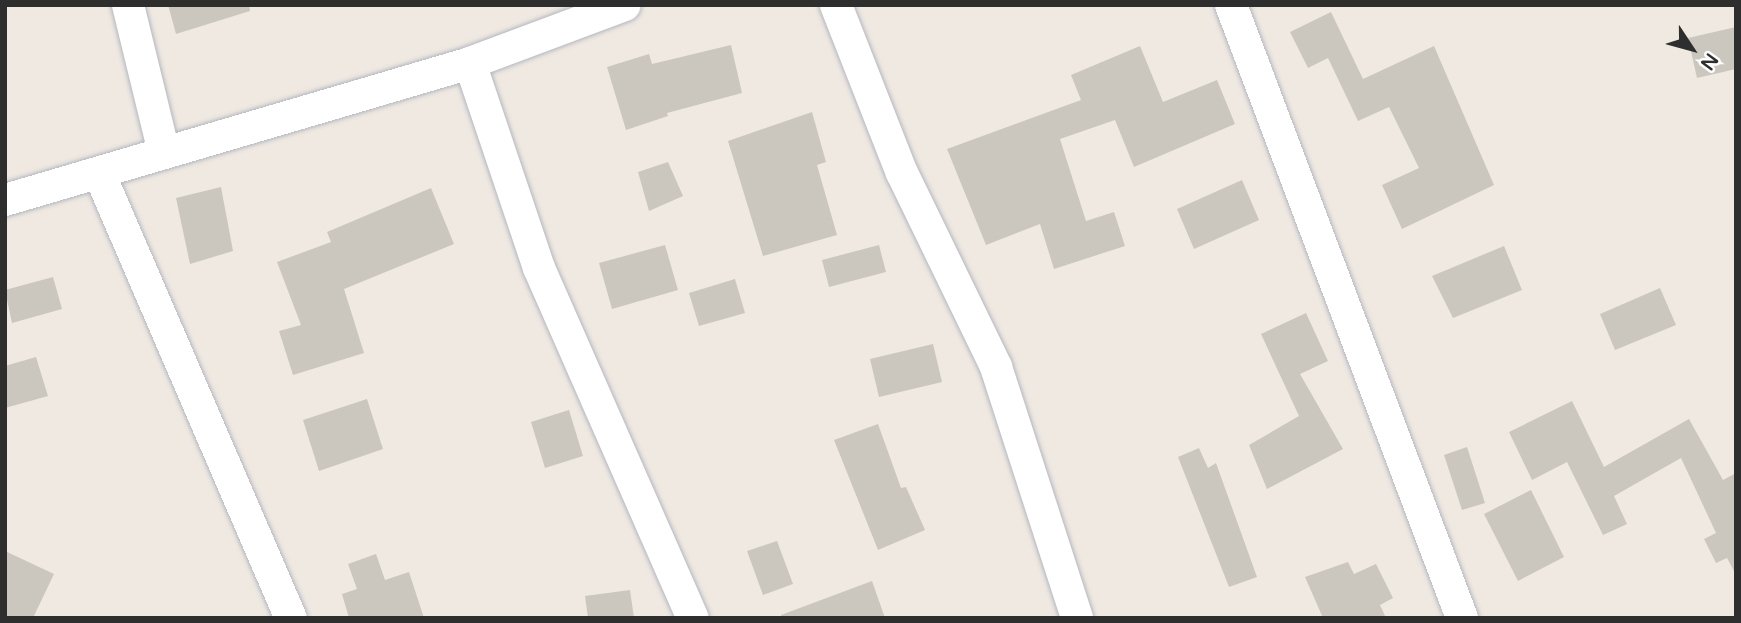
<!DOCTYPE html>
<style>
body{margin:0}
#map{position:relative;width:1741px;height:623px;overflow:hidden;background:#efe9e1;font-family:"Varela Round",sans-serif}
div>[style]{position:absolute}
.building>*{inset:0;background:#cbc7bf}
.roads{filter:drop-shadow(0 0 2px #b4b7c1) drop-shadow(0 0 2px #b4b7c1)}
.street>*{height:32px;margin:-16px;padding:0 16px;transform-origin:16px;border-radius:16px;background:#fff}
span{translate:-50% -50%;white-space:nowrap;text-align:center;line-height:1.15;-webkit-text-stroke:7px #fff;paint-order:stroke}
.frame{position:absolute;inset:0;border:7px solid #2e2e2e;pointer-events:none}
.north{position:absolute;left:1657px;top:14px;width:70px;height:70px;-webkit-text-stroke:5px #fff;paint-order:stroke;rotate:126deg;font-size:19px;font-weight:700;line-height:28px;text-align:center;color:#2e2e2e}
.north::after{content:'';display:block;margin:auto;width:24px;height:32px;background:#2e2e2e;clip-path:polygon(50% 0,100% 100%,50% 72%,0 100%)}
</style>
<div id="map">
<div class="building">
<i style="clip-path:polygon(168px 5px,249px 5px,250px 11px,176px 34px)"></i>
<i style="clip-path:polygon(1331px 12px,1363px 79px,1434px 46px,1494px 185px,1402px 229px,1382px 185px,1419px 168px,1389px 107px,1358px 121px,1328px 58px,1308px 68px,1290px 32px)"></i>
<i style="clip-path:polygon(1736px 27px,1736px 69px,1697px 78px,1688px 38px)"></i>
<i style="clip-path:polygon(731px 45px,742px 93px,667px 113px,668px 116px,626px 130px,607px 67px,649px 54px,652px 64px)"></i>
<i style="clip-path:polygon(1140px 46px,1163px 102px,1217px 80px,1235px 124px,1134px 167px,1115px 120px,1060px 139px,1086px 221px,1114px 212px,1125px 246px,1054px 269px,1040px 224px,986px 245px,947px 149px,1081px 100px,1071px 75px)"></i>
<i style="clip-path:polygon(812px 112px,826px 162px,817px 165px,837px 235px,763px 256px,728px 141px)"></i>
<i style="clip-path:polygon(668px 162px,683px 196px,649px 211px,638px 172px)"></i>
<i style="clip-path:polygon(1242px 180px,1259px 220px,1194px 249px,1177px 209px)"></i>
<i style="clip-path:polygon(221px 187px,233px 251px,190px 264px,176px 198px)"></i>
<i style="clip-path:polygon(431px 188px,454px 244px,344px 289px,364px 353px,293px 375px,279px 331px,301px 325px,277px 262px,331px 242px,327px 232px)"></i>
<i style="clip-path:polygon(665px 245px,678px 290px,612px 309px,599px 263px)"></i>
<i style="clip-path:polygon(879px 245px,886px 272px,829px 287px,822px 260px)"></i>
<i style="clip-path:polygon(1504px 246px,1522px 290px,1453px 318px,1432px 276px)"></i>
<i style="clip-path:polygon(53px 277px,62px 309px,12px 323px,5px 290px)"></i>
<i style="clip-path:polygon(735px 279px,745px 313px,699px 326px,689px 293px)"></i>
<i style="clip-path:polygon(1660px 288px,1676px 325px,1615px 350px,1600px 314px)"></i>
<i style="clip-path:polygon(1306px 313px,1328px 361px,1300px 374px,1343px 449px,1267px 489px,1249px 445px,1299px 416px,1261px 334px)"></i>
<i style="clip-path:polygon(933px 344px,942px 382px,879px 397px,870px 359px)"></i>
<i style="clip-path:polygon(36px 357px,48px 396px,5px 408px,5px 366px)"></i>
<i style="clip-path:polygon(367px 399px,383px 449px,319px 471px,303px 420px)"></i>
<i style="clip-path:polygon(1572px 401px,1604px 467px,1689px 419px,1723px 480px,1736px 473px,1736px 575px,1727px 558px,1716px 563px,1704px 539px,1716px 533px,1681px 458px,1614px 496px,1627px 524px,1603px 535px,1567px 462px,1532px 480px,1509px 432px)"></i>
<i style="clip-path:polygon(569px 410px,583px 456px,545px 468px,531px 422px)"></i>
<i style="clip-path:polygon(878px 424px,901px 488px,906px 487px,925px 530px,878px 550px,834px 440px)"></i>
<i style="clip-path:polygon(1467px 447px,1485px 503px,1462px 510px,1444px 455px)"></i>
<i style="clip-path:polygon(1199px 448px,1208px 468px,1216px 463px,1257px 577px,1229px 587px,1178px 457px)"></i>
<i style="clip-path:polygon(1531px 490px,1564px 557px,1518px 581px,1484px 514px)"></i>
<i style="clip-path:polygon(777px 541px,793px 584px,763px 595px,747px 551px)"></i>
<i style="clip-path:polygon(5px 551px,54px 574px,33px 618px,5px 618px)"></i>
<i style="clip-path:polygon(376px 554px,385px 580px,409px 572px,424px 618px,349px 618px,342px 594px,357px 589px,348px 564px)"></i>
<i style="clip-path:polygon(1348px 562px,1354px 574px,1376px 564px,1393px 598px,1380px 605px,1386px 618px,1323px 618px,1305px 577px)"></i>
<i style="clip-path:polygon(872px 581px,885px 618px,781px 618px,781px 615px)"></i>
<i style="clip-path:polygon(630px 590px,634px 618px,588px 618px,585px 596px)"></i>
</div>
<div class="roads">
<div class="street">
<i style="left:128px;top:5px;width:152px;rotate:76.3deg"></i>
<i style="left:836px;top:5px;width:180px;rotate:68.6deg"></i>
<i style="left:902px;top:173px;width:216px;rotate:64.1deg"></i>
<i style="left:996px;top:367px;width:264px;rotate:72.1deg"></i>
<i style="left:1231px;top:5px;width:655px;rotate:69.35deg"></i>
<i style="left:470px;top:63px;width:216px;rotate:71.4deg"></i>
<i style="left:539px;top:268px;width:382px;rotate:66.3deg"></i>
<i style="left:100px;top:175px;width:482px;rotate:66.7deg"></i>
<i style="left:5px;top:200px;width:485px;rotate:-16.4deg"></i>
<i style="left:470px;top:63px;width:165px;rotate:-20.5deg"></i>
</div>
</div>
<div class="frame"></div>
<div class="north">N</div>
</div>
